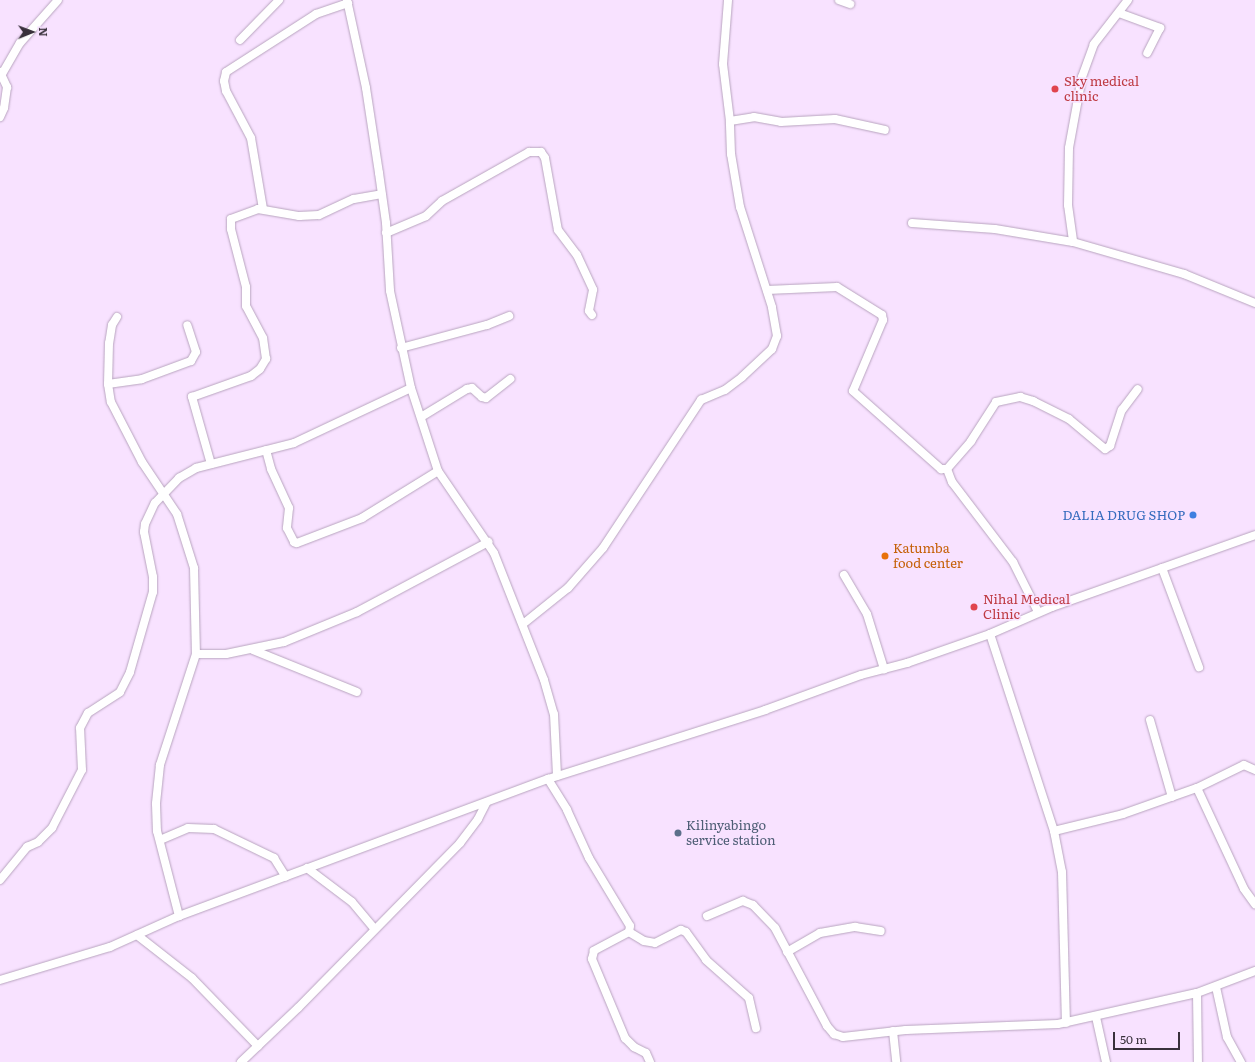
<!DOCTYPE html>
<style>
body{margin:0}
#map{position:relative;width:1255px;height:1062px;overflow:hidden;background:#f8e2ff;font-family:Literata,serif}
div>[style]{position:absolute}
.roads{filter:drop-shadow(0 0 1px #b8a4bf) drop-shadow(0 0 1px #b8a4bf)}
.street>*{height:8px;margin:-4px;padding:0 4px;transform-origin:4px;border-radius:4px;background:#fff}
.dots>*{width:11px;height:11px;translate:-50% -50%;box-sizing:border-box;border:2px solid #f8e2ff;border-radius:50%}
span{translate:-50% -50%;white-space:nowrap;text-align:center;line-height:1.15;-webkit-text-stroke:3px #f8e2ff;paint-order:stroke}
.health-label{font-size:13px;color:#be3a42}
.left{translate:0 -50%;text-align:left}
.shop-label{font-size:13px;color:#366cbe}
.right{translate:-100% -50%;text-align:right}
.food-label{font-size:13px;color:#c56008}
.service-label{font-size:13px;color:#4e5e75}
.north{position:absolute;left:12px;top:12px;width:40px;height:40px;-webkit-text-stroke:3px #f8e2ff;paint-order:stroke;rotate:89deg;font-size:11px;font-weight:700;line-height:16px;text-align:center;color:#38303b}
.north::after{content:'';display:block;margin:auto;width:14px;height:18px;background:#38303b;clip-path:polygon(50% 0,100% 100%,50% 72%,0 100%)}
.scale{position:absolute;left:1113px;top:1032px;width:67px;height:18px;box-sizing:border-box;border:2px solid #38303b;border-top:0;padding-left:5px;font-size:12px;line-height:14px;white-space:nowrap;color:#38303b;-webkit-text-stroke:3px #f8e2ff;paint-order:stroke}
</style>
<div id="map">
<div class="roads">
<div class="street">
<i style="left:347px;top:0;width:90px;rotate:77.8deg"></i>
<i style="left:366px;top:88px;width:86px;rotate:81.3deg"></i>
<i style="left:379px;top:173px;width:50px;rotate:82deg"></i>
<i style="left:386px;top:223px;width:68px;rotate:86.6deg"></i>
<i style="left:390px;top:291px;width:99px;rotate:77.8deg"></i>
<i style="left:411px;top:388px;width:87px;rotate:72deg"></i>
<i style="left:438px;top:471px;width:99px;rotate:55.7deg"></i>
<i style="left:494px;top:553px;width:136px;rotate:68.5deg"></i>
<i style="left:544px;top:680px;width:35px;rotate:74deg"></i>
<i style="left:554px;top:714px;width:62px;rotate:87.2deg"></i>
<i style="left:839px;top:0;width:12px;rotate:20deg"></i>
<i style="left:1128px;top:0;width:56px;rotate:127.7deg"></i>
<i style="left:1094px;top:44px;width:35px;rotate:110deg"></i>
<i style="left:1082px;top:77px;width:72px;rotate:100.4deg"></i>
<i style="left:1069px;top:148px;width:57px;rotate:91deg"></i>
<i style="left:1068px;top:205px;width:37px;rotate:82deg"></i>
<i style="left:1073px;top:242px;width:116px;rotate:16.1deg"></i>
<i style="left:1184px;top:274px;width:77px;rotate:22.2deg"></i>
<i style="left:1119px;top:13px;width:44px;rotate:20.1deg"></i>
<i style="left:1160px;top:28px;width:28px;rotate:117deg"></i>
<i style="left:240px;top:40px;width:56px;rotate:-45.7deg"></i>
<i style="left:0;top:72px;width:17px;rotate:65deg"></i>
<i style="left:7px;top:87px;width:21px;rotate:98deg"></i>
<i style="left:4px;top:108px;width:10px;rotate:114deg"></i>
<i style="left:2px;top:74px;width:36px;rotate:-60deg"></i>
<i style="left:20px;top:43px;width:57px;rotate:-48.5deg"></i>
<i style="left:730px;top:121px;width:24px;rotate:-9deg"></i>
<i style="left:754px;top:117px;width:27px;rotate:10deg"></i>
<i style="left:781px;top:122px;width:54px;rotate:-3.2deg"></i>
<i style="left:835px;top:119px;width:51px;rotate:12.4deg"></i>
<i style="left:263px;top:209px;width:72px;rotate:-99.6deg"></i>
<i style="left:251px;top:138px;width:53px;rotate:-118deg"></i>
<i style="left:226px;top:91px;width:10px;rotate:-101deg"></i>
<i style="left:224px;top:81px;width:9px;rotate:-77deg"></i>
<i style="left:226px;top:72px;width:107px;rotate:-32.8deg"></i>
<i style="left:316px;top:14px;width:34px;rotate:-19deg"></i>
<i style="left:912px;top:223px;width:83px;rotate:4.1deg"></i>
<i style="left:995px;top:229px;width:79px;rotate:9.5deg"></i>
<i style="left:386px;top:233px;width:43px;rotate:-23deg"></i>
<i style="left:426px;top:216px;width:22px;rotate:-43deg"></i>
<i style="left:442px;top:201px;width:100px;rotate:-29.4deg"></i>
<i style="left:529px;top:152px;width:12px"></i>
<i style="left:541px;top:152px;width:7px;rotate:56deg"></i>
<i style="left:545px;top:158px;width:73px;rotate:79.8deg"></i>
<i style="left:558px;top:230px;width:31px;rotate:53deg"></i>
<i style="left:577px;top:255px;width:38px;rotate:65deg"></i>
<i style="left:593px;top:290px;width:21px;rotate:101deg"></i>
<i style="left:589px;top:311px;width:5px;rotate:53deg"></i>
<i style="left:767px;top:290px;width:70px;rotate:-2.5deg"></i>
<i style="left:837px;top:287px;width:53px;rotate:31.9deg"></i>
<i style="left:882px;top:315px;width:5px;rotate:79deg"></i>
<i style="left:883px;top:320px;width:77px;rotate:112.9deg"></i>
<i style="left:853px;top:391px;width:118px;rotate:41.6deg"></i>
<i style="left:941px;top:469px;width:6px"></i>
<i style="left:947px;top:469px;width:14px;rotate:69deg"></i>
<i style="left:952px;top:482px;width:101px;rotate:52.7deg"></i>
<i style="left:1013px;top:562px;width:56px;rotate:63.4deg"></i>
<i style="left:117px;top:317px;width:9px;rotate:122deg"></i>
<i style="left:112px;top:325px;width:18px;rotate:99deg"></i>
<i style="left:109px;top:343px;width:41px;rotate:91.4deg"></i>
<i style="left:108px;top:384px;width:18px;rotate:81deg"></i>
<i style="left:111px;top:402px;width:68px;rotate:62.7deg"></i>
<i style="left:142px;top:462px;width:63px;rotate:56.1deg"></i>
<i style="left:177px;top:514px;width:57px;rotate:72.5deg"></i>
<i style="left:194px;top:568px;width:86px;rotate:88.7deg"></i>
<i style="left:196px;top:654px;width:117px;rotate:108deg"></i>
<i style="left:160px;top:765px;width:39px;rotate:96deg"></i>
<i style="left:156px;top:804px;width:27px;rotate:88deg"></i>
<i style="left:157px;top:831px;width:88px;rotate:75.5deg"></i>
<i style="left:401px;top:348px;width:89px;rotate:-15deg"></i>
<i style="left:487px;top:325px;width:24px;rotate:-22deg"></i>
<i style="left:108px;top:384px;width:34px;rotate:-8deg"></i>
<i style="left:142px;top:379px;width:52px;rotate:-20.2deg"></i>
<i style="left:191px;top:361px;width:10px;rotate:-61deg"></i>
<i style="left:196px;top:352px;width:28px;rotate:-108deg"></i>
<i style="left:421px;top:417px;width:54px;rotate:-31.3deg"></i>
<i style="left:467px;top:389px;width:5px;rotate:-11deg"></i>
<i style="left:472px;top:388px;width:13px;rotate:42deg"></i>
<i style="left:482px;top:397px;width:4px;rotate:14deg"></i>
<i style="left:486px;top:398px;width:31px;rotate:-38deg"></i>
<i style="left:266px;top:450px;width:20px;rotate:75deg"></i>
<i style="left:271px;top:469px;width:43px;rotate:65.2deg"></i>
<i style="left:289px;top:508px;width:20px;rotate:96deg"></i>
<i style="left:287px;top:528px;width:16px;rotate:63deg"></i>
<i style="left:294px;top:542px;width:3px;rotate:18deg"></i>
<i style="left:297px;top:543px;width:70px;rotate:-21deg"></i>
<i style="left:362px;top:518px;width:89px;rotate:-31.7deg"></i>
<i style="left:211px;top:464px;width:70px;rotate:-105.8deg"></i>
<i style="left:192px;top:397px;width:63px;rotate:-19.6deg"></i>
<i style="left:251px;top:376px;width:11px;rotate:-38deg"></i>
<i style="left:260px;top:369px;width:12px;rotate:-59deg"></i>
<i style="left:266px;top:359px;width:21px;rotate:-98deg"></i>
<i style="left:263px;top:338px;width:36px;rotate:-118deg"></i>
<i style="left:246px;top:306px;width:19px;rotate:-90deg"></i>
<i style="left:246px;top:287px;width:60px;rotate:-104.5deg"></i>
<i style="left:231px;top:229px;width:10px;rotate:-90deg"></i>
<i style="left:231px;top:219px;width:29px;rotate:-20deg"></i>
<i style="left:258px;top:209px;width:42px;rotate:9.7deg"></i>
<i style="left:299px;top:216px;width:20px;rotate:-3deg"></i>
<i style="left:319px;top:215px;width:38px;rotate:-25deg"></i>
<i style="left:354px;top:199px;width:28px;rotate:-10deg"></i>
<i style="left:947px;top:469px;width:37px;rotate:-49deg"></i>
<i style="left:971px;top:441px;width:46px;rotate:-57.3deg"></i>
<i style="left:996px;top:402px;width:25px;rotate:-12deg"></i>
<i style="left:1020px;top:397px;width:14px;rotate:17deg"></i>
<i style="left:1033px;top:401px;width:40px;rotate:26.6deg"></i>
<i style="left:1069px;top:419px;width:47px;rotate:39.8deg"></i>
<i style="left:1105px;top:449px;width:6px;rotate:-31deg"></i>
<i style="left:1110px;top:446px;width:38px;rotate:-72deg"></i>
<i style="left:1122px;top:410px;width:26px;rotate:-53deg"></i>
<i style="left:1162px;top:568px;width:106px;rotate:69.5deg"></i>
<i style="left:844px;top:575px;width:45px;rotate:59.5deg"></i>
<i style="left:867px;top:614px;width:58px;rotate:72.8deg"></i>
<i style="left:523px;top:624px;width:58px;rotate:-38.7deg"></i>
<i style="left:568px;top:588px;width:53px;rotate:-48.8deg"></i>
<i style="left:603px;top:548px;width:178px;rotate:-56.5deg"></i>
<i style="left:701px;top:400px;width:26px;rotate:-23deg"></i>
<i style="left:725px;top:390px;width:21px;rotate:-37deg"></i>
<i style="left:742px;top:377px;width:41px;rotate:-43deg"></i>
<i style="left:772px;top:349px;width:14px;rotate:-69deg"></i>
<i style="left:777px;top:336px;width:29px;rotate:-100deg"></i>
<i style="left:772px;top:307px;width:105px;rotate:-107.7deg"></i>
<i style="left:740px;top:207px;width:54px;rotate:-99.6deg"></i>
<i style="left:731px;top:154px;width:33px;rotate:-92deg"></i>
<i style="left:730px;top:121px;width:57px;rotate:-97deg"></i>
<i style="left:723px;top:64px;width:64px;rotate:-85.5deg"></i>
<i style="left:990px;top:634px;width:207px;rotate:72deg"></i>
<i style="left:1054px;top:831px;width:42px;rotate:79deg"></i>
<i style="left:1062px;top:872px;width:151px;rotate:88.5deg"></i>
<i style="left:253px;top:650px;width:112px;rotate:22deg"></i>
<i style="left:196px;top:654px;width:30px"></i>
<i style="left:226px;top:654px;width:59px;rotate:-11.7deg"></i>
<i style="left:284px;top:642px;width:79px;rotate:-22.3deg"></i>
<i style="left:357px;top:612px;width:149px;rotate:-28.1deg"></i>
<i style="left:1150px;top:720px;width:80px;rotate:74.1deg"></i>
<i style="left:548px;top:779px;width:36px;rotate:58deg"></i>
<i style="left:567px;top:810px;width:53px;rotate:65.4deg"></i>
<i style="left:589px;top:858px;width:79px;rotate:58.9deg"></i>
<i style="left:630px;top:926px;width:6px;rotate:99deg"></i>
<i style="left:629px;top:932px;width:40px;rotate:152deg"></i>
<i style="left:594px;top:951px;width:8px;rotate:104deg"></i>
<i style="left:592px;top:959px;width:86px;rotate:67.3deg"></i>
<i style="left:625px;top:1038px;width:13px;rotate:45deg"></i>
<i style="left:634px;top:1047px;width:13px;rotate:27deg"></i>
<i style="left:646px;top:1053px;width:10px;rotate:66deg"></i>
<i style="left:1197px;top:788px;width:111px;rotate:65deg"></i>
<i style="left:1244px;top:889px;width:19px;rotate:54deg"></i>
<i style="left:1054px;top:831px;width:71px;rotate:-13.8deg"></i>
<i style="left:1123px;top:814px;width:78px;rotate:-19.4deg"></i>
<i style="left:1197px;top:788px;width:52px;rotate:-26.1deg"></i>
<i style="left:1244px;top:765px;width:12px;rotate:24deg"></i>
<i style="left:160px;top:840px;width:30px;rotate:-23deg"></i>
<i style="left:188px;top:828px;width:26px;rotate:2deg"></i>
<i style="left:214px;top:829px;width:67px;rotate:25.8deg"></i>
<i style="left:274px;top:858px;width:22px;rotate:58deg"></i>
<i style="left:307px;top:868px;width:56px;rotate:37.1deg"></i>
<i style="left:352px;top:902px;width:35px;rotate:50deg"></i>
<i style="left:0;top:880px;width:43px;rotate:-50.7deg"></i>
<i style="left:27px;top:847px;width:12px;rotate:-24deg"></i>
<i style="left:38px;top:842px;width:20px;rotate:-45deg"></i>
<i style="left:52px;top:828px;width:65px;rotate:-62.7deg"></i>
<i style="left:82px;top:770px;width:42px;rotate:-92.7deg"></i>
<i style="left:80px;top:728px;width:17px;rotate:-62deg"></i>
<i style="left:88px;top:713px;width:38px;rotate:-33deg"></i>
<i style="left:120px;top:692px;width:22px;rotate:-63deg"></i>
<i style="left:130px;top:672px;width:83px;rotate:-74deg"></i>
<i style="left:153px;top:592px;width:15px;rotate:-90deg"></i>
<i style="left:153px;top:577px;width:46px;rotate:-101.3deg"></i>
<i style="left:144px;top:532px;width:8px;rotate:-83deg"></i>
<i style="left:145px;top:524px;width:23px;rotate:-65deg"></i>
<i style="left:155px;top:503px;width:35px;rotate:-46deg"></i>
<i style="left:179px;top:478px;width:20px;rotate:-30deg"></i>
<i style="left:196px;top:468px;width:101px;rotate:-14.3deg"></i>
<i style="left:294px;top:443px;width:129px;rotate:-25.2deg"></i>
<i style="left:707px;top:916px;width:39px;rotate:-23deg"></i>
<i style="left:743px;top:901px;width:11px;rotate:22deg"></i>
<i style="left:753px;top:905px;width:32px;rotate:46deg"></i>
<i style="left:775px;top:928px;width:111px;rotate:62deg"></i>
<i style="left:827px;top:1026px;width:11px;rotate:49deg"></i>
<i style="left:834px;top:1034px;width:9px;rotate:18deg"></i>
<i style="left:843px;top:1037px;width:63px;rotate:-6.3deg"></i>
<i style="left:906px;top:1030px;width:152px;rotate:-2.3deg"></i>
<i style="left:1058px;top:1024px;width:142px;rotate:-12.6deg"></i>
<i style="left:1197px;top:993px;width:62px;rotate:-20.8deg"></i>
<i style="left:629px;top:932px;width:17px;rotate:31deg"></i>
<i style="left:644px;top:941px;width:11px;rotate:10deg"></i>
<i style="left:655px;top:943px;width:29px;rotate:-27deg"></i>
<i style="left:681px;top:930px;width:5px;rotate:22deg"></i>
<i style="left:686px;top:932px;width:34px;rotate:54deg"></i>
<i style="left:706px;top:960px;width:57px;rotate:41.5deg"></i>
<i style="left:749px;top:998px;width:31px;rotate:77deg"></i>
<i style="left:137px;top:935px;width:70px;rotate:38deg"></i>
<i style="left:192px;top:978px;width:95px;rotate:45.9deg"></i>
<i style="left:787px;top:952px;width:38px;rotate:-30deg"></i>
<i style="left:820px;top:933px;width:36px;rotate:-10deg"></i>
<i style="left:855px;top:927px;width:26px;rotate:9deg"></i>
<i style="left:0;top:980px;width:115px;rotate:-16.7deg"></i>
<i style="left:110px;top:947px;width:76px;rotate:-24.2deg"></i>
<i style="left:179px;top:916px;width:394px;rotate:-20.4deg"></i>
<i style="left:548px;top:779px;width:228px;rotate:-17.6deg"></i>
<i style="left:765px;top:710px;width:102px;rotate:-20deg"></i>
<i style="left:861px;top:675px;width:48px;rotate:-14.6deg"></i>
<i style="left:907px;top:663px;width:88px;rotate:-19.3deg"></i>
<i style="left:990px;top:634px;width:68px;rotate:-23.5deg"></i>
<i style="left:1052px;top:607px;width:215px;rotate:-19.5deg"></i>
<i style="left:1216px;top:987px;width:51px;rotate:77.6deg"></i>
<i style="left:1227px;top:1037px;width:29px;rotate:61deg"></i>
<i style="left:1197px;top:993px;width:69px;rotate:89.2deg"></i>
<i style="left:1096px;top:1017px;width:46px;rotate:77.5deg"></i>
<i style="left:893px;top:1031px;width:31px;rotate:84deg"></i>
<i style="left:241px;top:1062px;width:79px;rotate:-43.5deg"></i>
<i style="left:298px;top:1008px;width:231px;rotate:-45.5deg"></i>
<i style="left:460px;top:843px;width:30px;rotate:-53deg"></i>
<i style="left:478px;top:819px;width:18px;rotate:-63deg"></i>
</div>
</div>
<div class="dots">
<i style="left:1055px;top:89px;background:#e0444e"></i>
<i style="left:1193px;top:515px;background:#3f7fe0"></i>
<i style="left:885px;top:556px;background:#e8710a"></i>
<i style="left:974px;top:607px;background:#e0444e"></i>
<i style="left:678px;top:833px;background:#5c6f8a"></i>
</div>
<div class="health-label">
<span class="left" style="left:1064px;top:89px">Sky medical<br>clinic</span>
<span class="left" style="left:983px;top:607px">Nihal Medical<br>Clinic</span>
</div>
<div class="shop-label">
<span class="right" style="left:1185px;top:515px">DALIA DRUG SHOP</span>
</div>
<div class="food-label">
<span class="left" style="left:893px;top:556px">Katumba<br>food center</span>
</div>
<div class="service-label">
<span class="left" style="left:686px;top:833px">Kilinyabingo<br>service station</span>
</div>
<div class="north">N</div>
<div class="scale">50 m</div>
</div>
